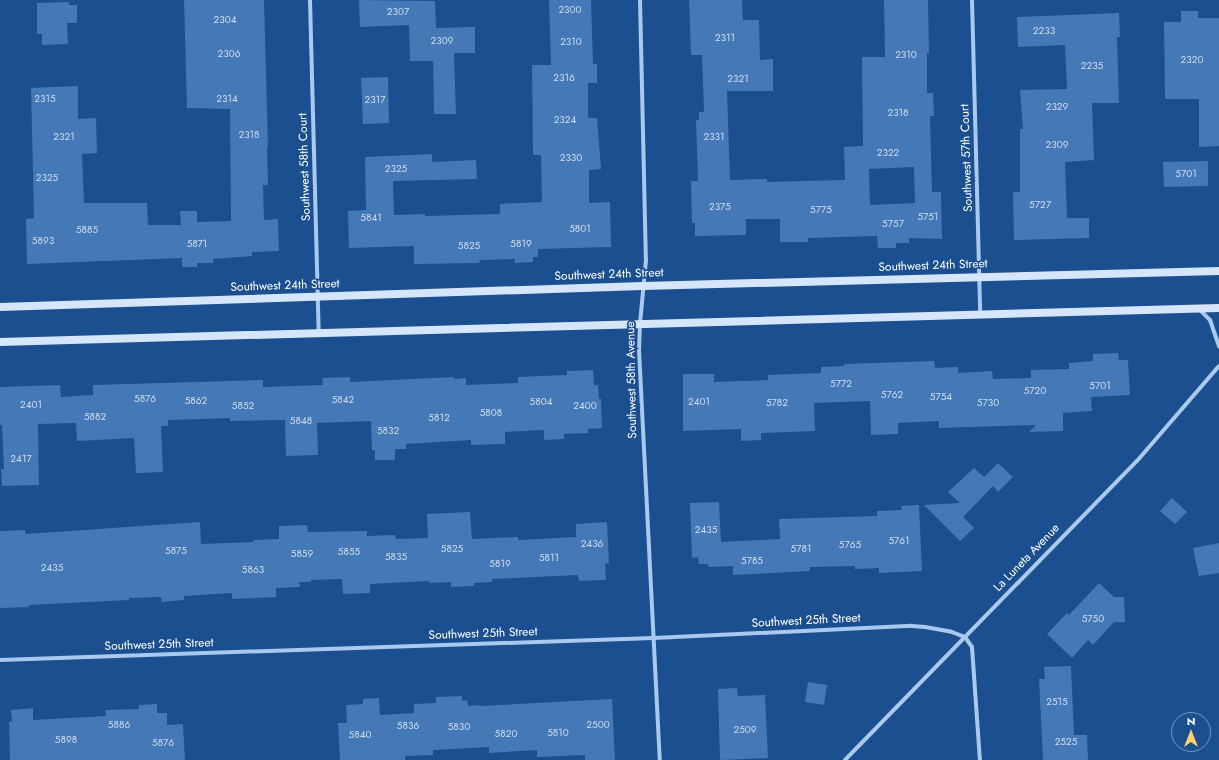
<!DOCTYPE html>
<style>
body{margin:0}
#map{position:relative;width:1219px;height:760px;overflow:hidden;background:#1b4f8f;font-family:Jost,sans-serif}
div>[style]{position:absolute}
.building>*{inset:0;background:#4478b7}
.minor>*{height:4px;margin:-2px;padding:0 2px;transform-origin:2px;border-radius:2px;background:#a9c9ee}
.secondary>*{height:8px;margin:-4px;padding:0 4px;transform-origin:4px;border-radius:4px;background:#d6e6fa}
span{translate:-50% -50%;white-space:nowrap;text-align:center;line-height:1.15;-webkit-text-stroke:3.5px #1b4f8f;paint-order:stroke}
.number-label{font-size:10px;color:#d0dded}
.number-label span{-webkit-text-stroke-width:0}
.street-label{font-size:12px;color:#fff}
.north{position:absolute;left:1171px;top:712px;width:40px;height:40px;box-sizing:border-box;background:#1b4f8f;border:1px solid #7695bc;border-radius:50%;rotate:0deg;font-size:11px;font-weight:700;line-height:16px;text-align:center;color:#fff}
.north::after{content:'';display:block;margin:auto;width:14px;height:18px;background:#ffd166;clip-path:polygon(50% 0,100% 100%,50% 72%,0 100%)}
</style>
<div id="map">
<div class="building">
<i style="clip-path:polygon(184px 0,264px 0,268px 148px,267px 148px,268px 185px,263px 185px,264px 220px,278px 219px,279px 251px,252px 252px,252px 256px,213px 259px,213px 263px,197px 263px,197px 267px,182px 267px,182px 258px,27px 264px,26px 219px,34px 218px,31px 88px,78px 86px,78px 119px,96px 118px,97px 153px,82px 154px,84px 203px,147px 203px,148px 225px,181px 225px,180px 211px,197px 211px,197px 222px,231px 221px,230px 109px,187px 108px)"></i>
<i style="clip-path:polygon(359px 0,435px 1px,436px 28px,475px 27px,475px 53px,454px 53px,456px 114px,434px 114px,433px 61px,410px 61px,409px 25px,360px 27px)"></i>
<i style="clip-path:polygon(549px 0,591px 0,593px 64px,597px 64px,597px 83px,588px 83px,588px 118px,597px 118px,601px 169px,589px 170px,589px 203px,610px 202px,611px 247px,538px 249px,538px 257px,533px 257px,533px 262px,515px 263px,515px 259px,479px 260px,480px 263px,414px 264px,414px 246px,349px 248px,348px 211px,366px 210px,365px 157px,432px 154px,432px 162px,476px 160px,477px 179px,393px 181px,394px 215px,425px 214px,425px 216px,500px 214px,500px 204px,542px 202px,541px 155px,533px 155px,532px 65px,551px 65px)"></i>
<i style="clip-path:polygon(evenodd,689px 0,742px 0,743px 20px,759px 20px,760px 60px,773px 59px,773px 91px,727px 91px,730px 180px,767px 179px,767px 182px,845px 180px,844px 147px,863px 146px,862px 57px,885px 57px,884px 0,928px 0,929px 53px,927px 53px,927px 93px,933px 93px,934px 116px,930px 116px,932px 192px,941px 192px,942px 239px,909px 238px,909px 243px,896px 243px,896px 248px,878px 248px,877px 236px,808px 238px,808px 242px,780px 242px,780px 219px,746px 219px,746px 235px,695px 236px,695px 223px,692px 223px,691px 181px,698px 181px,696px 120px,699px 120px,699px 112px,704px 112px,702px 55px,691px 55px,689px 0,914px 167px,915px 203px,870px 205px,869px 169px,914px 167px)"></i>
<i style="clip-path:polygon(69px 2px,69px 5px,77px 5px,77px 23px,67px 23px,68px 44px,42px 45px,42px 34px,37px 34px,37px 3px)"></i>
<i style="clip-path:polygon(1181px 11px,1198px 11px,1198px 18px,1219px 18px,1219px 146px,1199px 147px,1199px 99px,1165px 99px,1164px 22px,1181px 22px)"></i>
<i style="clip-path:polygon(1119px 13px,1120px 37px,1117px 37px,1119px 103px,1092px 103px,1094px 160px,1065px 162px,1067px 218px,1089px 218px,1089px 238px,1014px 240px,1013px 192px,1020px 192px,1020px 129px,1023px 129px,1020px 90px,1067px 89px,1065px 45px,1018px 47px,1017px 17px)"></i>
<i style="clip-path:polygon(388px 77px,389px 123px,363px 124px,361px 78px)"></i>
<i style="clip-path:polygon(1208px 161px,1208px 186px,1164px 187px,1163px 162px)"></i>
<i style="clip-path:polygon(1118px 353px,1119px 360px,1128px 360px,1130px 395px,1091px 397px,1092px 411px,1063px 413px,1063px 431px,1029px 432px,1036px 425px,939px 428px,939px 421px,898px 423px,898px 434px,871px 435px,870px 401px,814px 403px,815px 431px,761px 433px,761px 440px,741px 441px,741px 429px,683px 431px,683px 374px,714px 374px,714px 382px,768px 380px,768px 375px,821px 373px,821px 367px,844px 366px,844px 364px,934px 361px,935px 368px,958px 367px,958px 373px,992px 371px,993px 379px,1031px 378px,1031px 370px,1069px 369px,1069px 363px,1093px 361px,1093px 354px)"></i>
<i style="clip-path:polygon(593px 370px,594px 385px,598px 385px,599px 399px,601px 399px,602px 428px,588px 429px,588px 433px,564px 434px,564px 439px,544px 440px,544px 430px,505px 432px,505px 444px,471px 445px,471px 440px,406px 444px,406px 449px,395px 449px,395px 460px,375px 460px,375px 450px,372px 450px,371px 421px,317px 423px,318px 455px,286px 456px,285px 420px,230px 421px,230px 418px,168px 420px,168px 426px,161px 426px,163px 472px,136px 473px,134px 438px,77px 441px,76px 423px,38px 424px,39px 485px,2px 486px,1px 469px,4px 469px,2px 425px,0 425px,0 387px,60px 385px,61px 397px,93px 395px,93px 385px,263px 380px,263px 387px,323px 385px,322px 378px,350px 377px,350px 382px,454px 377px,454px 379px,466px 378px,466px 385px,518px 383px,518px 377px,567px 375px,567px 371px)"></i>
<i style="clip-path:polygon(998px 463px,1013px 477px,998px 492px,993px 486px,963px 517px,974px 528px,960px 541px,924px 505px,960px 503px,948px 492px,974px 468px,984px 477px)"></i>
<i style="clip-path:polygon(1172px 498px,1187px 512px,1175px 524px,1160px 511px)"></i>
<i style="clip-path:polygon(719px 502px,721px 542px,780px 539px,779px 519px,877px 516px,877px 511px,902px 510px,901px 506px,919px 505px,922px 571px,879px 573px,879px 568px,855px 569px,855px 566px,810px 567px,810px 571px,733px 575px,733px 566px,709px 567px,708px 564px,699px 564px,698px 557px,692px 558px,690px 503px)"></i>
<i style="clip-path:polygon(470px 512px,472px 539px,518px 537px,518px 540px,576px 537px,576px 524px,607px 522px,609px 563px,605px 564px,606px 580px,579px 581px,578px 575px,492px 579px,492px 582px,474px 583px,474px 586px,451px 587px,451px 582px,429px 583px,429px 581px,370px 584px,370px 593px,343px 594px,342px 579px,311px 580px,311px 582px,299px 582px,300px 587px,276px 588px,276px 597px,232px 599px,232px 593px,184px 596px,184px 600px,162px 602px,161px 597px,129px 598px,129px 600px,29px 605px,29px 607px,0 608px,0 531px,25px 530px,25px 534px,200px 522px,201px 544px,254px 542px,253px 540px,279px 539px,279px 526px,307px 525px,308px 532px,367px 531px,367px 536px,395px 535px,396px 539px,428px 538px,427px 514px)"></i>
<i style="clip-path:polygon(1219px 543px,1219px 573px,1199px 576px,1193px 548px)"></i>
<i style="clip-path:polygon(1099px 583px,1114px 597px,1124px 597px,1125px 622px,1114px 622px,1093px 645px,1088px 640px,1072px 658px,1047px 634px,1067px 613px,1069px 615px)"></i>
<i style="clip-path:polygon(1071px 666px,1074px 735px,1087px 735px,1088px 760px,1043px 760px,1039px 679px,1045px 679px,1044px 667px)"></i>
<i style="clip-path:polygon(808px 682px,827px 685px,824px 705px,805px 702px)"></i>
<i style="clip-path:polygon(737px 688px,738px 696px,765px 695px,768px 758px,720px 760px,718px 689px)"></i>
<i style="clip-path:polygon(462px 696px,462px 701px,467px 700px,468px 706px,479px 705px,480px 706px,612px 699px,615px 760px,585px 760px,585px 755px,537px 757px,537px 750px,489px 753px,489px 747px,433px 750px,433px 755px,405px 756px,405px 760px,340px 760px,338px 723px,347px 723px,346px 705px,363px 704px,363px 699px,379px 698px,380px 715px,414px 713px,414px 704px,436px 703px,436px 697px)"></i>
<i style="clip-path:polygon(157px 704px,157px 713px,167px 713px,167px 725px,183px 724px,185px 760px,10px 760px,9px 722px,12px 721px,11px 710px,33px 708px,33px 720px,106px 716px,105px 710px,139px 709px,139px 705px)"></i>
</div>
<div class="minor">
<i style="left:310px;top:0;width:333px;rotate:88.5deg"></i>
<i style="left:640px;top:0;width:260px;rotate:88.7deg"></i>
<i style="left:646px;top:260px;width:63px;rotate:95.4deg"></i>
<i style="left:640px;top:323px;width:27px;rotate:92deg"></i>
<i style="left:639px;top:350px;width:411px;rotate:87.1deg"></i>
<i style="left:972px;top:0;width:315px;rotate:88.5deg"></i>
<i style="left:1199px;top:309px;width:16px;rotate:45deg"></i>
<i style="left:1210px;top:320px;width:28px;rotate:71deg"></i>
<i style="left:0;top:660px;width:654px;rotate:-1.93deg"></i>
<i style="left:654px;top:638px;width:258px;rotate:-2.7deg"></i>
<i style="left:912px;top:626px;width:13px;rotate:4deg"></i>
<i style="left:925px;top:627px;width:27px;rotate:10deg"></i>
<i style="left:952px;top:632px;width:14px;rotate:21deg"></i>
<i style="left:965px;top:637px;width:12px;rotate:55deg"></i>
<i style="left:972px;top:647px;width:113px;rotate:86deg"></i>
<i style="left:845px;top:760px;width:418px;rotate:-45.7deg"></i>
<i style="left:1137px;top:461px;width:125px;rotate:-49.2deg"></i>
</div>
<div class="secondary">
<i style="left:0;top:307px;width:643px;rotate:-1.87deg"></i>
<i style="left:643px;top:286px;width:576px;rotate:-1.49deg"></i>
<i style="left:0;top:342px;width:1219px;rotate:-1.6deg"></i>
</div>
<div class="number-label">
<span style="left:570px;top:10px">2300</span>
<span style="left:398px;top:12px">2307</span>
<span style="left:225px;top:20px">2304</span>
<span style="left:1044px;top:31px">2233</span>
<span style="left:725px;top:38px">2311</span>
<span style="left:442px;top:41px">2309</span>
<span style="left:571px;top:42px">2310</span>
<span style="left:229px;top:54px">2306</span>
<span style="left:906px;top:55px">2310</span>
<span style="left:1192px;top:60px">2320</span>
<span style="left:1092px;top:66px">2235</span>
<span style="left:564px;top:78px">2316</span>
<span style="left:738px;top:79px">2321</span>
<span style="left:45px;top:99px">2315</span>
<span style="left:227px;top:99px">2314</span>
<span style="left:375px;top:100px">2317</span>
<span style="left:1057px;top:107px">2329</span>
<span style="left:898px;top:113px">2318</span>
<span style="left:565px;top:120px">2324</span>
<span style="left:249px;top:135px">2318</span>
<span style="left:64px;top:137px">2321</span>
<span style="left:714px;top:137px">2331</span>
<span style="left:1057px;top:145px">2309</span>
<span style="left:888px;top:153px">2322</span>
<span style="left:571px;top:158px">2330</span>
<span style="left:396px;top:169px">2325</span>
<span style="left:1186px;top:174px">5701</span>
<span style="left:47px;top:178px">2325</span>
<span style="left:1040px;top:205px">5727</span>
<span style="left:720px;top:207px">2375</span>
<span style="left:821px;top:210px">5775</span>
<span style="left:928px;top:217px">5751</span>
<span style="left:371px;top:218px">5841</span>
<span style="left:893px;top:224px">5757</span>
<span style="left:580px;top:229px">5801</span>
<span style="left:87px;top:230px">5885</span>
<span style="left:43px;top:241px">5893</span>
<span style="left:197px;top:244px">5871</span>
<span style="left:521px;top:244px">5819</span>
<span style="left:469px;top:246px">5825</span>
<span style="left:841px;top:384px">5772</span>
<span style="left:1100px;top:386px">5701</span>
<span style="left:1035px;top:391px">5720</span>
<span style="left:892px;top:395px">5762</span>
<span style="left:941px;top:397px">5754</span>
<span style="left:145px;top:399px">5876</span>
<span style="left:343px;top:400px">5842</span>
<span style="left:196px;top:401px">5862</span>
<span style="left:541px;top:402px">5804</span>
<span style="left:699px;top:402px">2401</span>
<span style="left:777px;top:403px">5782</span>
<span style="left:988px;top:403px">5730</span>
<span style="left:31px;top:405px">2401</span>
<span style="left:243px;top:406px">5852</span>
<span style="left:585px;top:406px">2400</span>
<span style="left:491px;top:413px">5808</span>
<span style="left:95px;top:417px">5882</span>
<span style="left:439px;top:418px">5812</span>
<span style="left:301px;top:421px">5848</span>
<span style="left:388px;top:431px">5832</span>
<span style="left:21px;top:459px">2417</span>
<span style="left:706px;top:530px">2435</span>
<span style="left:899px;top:541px">5761</span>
<span style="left:592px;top:544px">2436</span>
<span style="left:850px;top:545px">5765</span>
<span style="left:452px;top:549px">5825</span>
<span style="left:801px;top:549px">5781</span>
<span style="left:176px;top:551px">5875</span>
<span style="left:349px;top:552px">5855</span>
<span style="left:302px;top:554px">5859</span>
<span style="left:396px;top:557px">5835</span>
<span style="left:549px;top:558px">5811</span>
<span style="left:752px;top:561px">5785</span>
<span style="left:500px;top:564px">5819</span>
<span style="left:52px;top:568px">2435</span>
<span style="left:253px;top:570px">5863</span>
<span style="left:1093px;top:619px">5750</span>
<span style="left:1057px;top:702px">2515</span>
<span style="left:119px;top:725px">5886</span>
<span style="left:598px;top:725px">2500</span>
<span style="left:408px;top:726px">5836</span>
<span style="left:459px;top:727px">5830</span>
<span style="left:745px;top:730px">2509</span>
<span style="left:558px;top:733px">5810</span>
<span style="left:506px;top:734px">5820</span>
<span style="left:360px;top:735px">5840</span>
<span style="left:66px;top:740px">5898</span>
<span style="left:1066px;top:742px">2525</span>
<span style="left:163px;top:743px">5876</span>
</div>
<div class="street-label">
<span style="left:967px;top:158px;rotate:-92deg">Southwest 57th Court</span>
<span style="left:305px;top:167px;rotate:-92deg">Southwest 58th Court</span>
<span style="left:933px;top:266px;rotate:-2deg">Southwest 24th Street</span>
<span style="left:609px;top:275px;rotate:-2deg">Southwest 24th Street</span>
<span style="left:285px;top:286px;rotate:-2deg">Southwest 24th Street</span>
<span style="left:632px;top:380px;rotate:-91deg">Southwest 58th Avenue</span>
<span style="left:1027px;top:558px;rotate:-46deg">La Luneta Avenue</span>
<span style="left:806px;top:621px;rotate:-3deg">Southwest 25th Street</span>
<span style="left:483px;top:634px;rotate:-2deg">Southwest 25th Street</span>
<span style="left:159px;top:645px;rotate:-2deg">Southwest 25th Street</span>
</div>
<div class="north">N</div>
</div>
